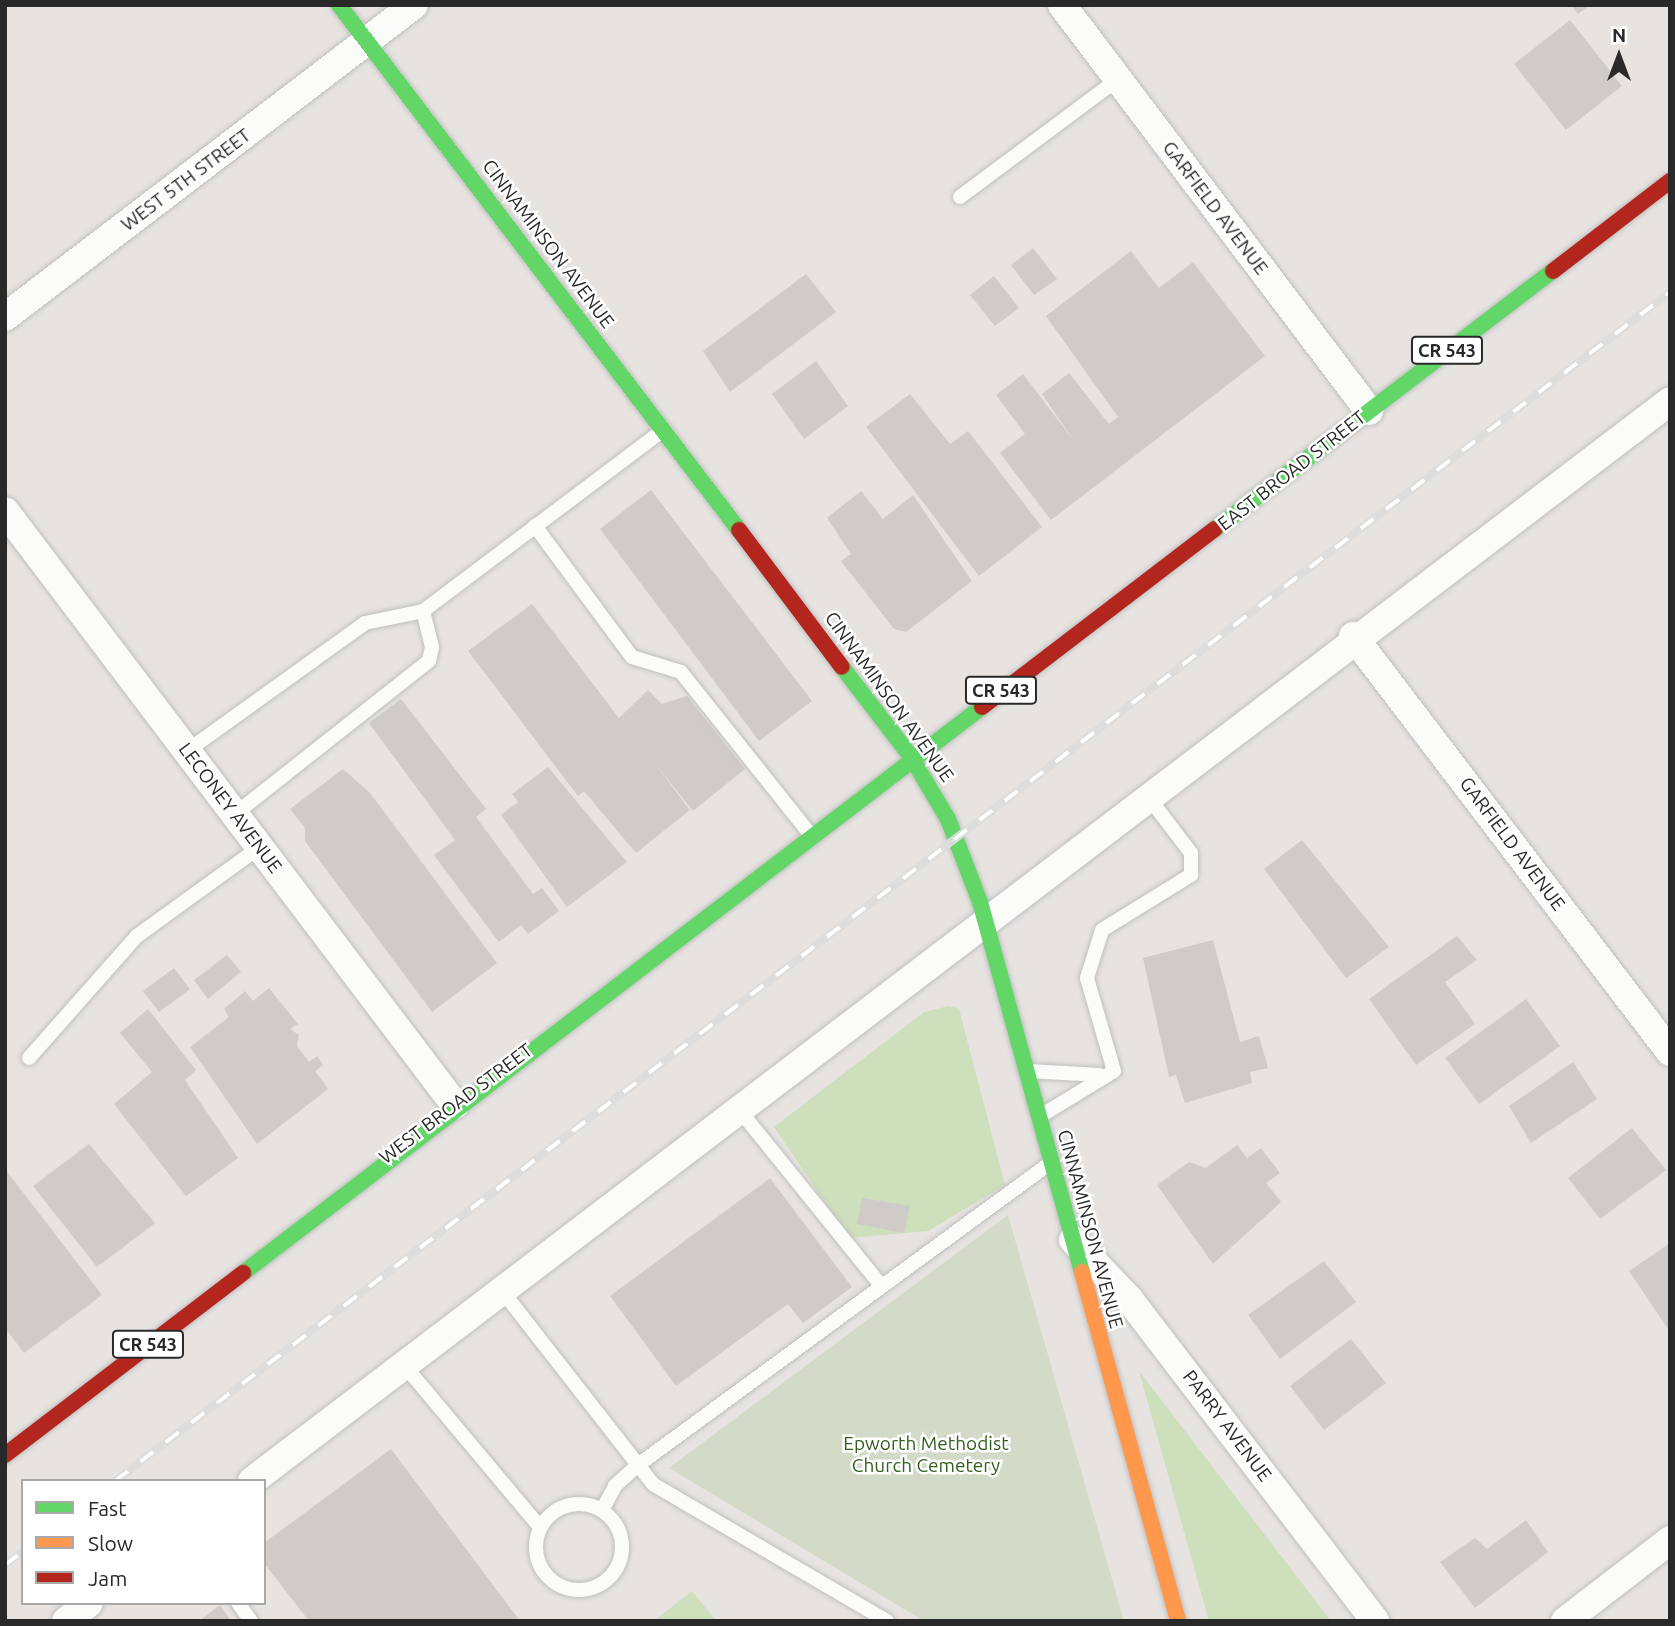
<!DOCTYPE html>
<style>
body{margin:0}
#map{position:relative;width:1675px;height:1626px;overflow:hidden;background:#e6e3e0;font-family:Ubuntu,sans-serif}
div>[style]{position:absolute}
.green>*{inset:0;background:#cddfbb}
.cemetery>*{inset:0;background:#d4dac8}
.building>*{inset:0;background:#cecbc9}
.roads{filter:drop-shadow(0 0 2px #c0c0c0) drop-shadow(0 0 2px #c0c0c0)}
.lane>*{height:14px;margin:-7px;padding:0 7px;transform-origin:7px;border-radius:7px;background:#fbfbfa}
.lane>.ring{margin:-7px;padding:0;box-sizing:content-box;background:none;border:14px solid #fbfbfa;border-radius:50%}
.street>*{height:28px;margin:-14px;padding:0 14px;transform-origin:14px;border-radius:14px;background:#fbfbfa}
.fast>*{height:16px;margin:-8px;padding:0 8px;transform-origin:8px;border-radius:8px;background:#63d668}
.slow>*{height:16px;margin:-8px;padding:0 8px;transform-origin:8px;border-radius:8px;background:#ff974d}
.jam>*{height:16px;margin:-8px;padding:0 8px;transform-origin:8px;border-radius:8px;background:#b3261e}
.rail>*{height:8px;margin-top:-4px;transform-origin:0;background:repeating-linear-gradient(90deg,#fff 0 16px,#ddddde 0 32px);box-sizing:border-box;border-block:2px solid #ddddde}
span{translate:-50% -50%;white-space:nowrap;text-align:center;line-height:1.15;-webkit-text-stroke:5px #fff;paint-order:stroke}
.shield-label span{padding:2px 5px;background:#fff;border:2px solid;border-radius:5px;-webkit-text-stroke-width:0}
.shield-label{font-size:18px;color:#292929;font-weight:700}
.street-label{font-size:19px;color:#292929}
.park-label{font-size:19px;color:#335f1f}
.frame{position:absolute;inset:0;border:7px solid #292929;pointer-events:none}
.legend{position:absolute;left:21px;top:1479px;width:245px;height:126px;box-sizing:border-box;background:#fff;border:2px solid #a9a9a9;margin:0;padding:9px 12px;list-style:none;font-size:21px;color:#292929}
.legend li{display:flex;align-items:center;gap:14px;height:35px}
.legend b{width:35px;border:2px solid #a9a9a9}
.north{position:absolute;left:1584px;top:21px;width:70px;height:70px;-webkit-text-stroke:5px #fff;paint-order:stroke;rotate:0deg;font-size:19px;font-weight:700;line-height:28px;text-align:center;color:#292929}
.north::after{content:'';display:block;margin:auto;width:24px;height:32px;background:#292929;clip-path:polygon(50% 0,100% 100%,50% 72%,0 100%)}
</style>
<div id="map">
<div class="green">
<i style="clip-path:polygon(949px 1006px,959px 1009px,1005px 1185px,928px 1231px,849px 1238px,774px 1127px,924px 1012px)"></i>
<i style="clip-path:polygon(1139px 1371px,1331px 1621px,1209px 1621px)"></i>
<i style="clip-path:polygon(692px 1591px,716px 1621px,654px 1621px)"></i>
</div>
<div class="cemetery">
<i style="clip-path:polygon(1008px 1215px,1124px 1621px,924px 1621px,669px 1468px)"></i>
</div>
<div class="building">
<i style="clip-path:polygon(1571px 5px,1590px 5px,1578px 14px)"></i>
<i style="clip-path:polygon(1570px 20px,1622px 86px,1566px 130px,1514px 64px)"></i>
<i style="clip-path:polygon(1033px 248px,1057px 279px,1034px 295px,1011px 265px)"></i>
<i style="clip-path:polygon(1131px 251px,1159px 288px,1193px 262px,1265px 356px,1051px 520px,1000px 453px,1025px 434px,996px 395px,1023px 374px,1074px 441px,1042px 394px,1069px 373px,1109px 424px,1118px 417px,1046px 316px)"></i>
<i style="clip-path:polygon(806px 274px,836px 312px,730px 392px,703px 351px)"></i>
<i style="clip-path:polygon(994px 276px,1019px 308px,995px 326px,970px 295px)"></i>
<i style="clip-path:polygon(816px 361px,848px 406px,804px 439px,772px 394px)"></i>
<i style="clip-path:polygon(910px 394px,950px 444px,968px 431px,1042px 527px,979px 576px,866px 427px)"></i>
<i style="clip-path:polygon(651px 490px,812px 701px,759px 741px,600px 529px)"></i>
<i style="clip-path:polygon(861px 491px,883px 519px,913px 495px,972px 581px,906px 632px,894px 629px,841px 561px,851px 554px,827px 518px)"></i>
<i style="clip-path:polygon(532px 604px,619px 718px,648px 690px,662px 704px,687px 696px,745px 769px,693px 811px,653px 761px,690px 810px,636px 853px,584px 791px,578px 796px,468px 651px)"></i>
<i style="clip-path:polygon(401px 699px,486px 809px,476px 817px,533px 894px,542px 888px,559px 911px,528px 934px,521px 925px,499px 942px,434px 855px,455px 840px,369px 723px)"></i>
<i style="clip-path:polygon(548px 767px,627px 862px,567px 907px,501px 815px,518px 802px,512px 794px)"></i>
<i style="clip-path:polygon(343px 769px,370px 793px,497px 963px,432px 1012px,305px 841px,305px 828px,290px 809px)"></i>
<i style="clip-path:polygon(1302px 840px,1389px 947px,1346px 978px,1264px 869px)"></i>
<i style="clip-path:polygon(1457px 936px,1477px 960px,1445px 982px,1475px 1024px,1416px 1065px,1369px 999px)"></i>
<i style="clip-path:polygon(1213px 940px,1240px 1042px,1259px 1036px,1268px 1068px,1250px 1072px,1252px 1083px,1185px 1103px,1176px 1075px,1169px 1077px,1143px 958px)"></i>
<i style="clip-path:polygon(227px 955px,241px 972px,208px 999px,194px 980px)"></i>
<i style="clip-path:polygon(174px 968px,190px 989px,159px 1012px,143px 991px)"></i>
<i style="clip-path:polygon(269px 988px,298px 1024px,290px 1029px,299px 1035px,297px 1046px,309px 1062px,317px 1056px,323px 1065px,315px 1071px,328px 1089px,257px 1144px,190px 1047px,229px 1017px,224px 1009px,245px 991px,253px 1001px)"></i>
<i style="clip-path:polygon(1526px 999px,1560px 1046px,1479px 1104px,1445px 1058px)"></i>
<i style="clip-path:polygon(148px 1009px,196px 1070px,185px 1080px,238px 1158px,186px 1196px,114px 1104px,152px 1072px,120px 1033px)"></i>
<i style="clip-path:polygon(1573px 1062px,1597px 1099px,1531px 1143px,1509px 1106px)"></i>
<i style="clip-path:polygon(1632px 1128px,1666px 1170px,1600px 1219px,1568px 1178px)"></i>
<i style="clip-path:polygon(89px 1144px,155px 1223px,97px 1267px,33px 1186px)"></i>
<i style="clip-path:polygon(1237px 1145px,1247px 1158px,1261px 1148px,1280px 1173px,1266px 1183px,1281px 1202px,1213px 1264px,1157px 1185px,1189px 1162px,1206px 1168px)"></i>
<i style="clip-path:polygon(5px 1169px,102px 1295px,24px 1353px,5px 1328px)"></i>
<i style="clip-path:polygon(770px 1178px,852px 1287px,803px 1323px,788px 1304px,676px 1386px,610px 1296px)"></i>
<i style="clip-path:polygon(862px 1198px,910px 1206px,904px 1233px,857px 1224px)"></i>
<i style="clip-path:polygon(1670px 1243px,1670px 1332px,1629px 1271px)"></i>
<i style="clip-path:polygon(1324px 1261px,1356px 1302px,1280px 1359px,1248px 1315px)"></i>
<i style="clip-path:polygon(1351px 1339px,1386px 1383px,1324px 1430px,1290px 1386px)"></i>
<i style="clip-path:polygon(391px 1449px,520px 1621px,309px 1621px,264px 1563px,264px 1543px)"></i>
<i style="clip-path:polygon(1526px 1520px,1548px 1552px,1475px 1608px,1440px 1562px,1475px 1538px,1487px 1549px)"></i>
<i style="clip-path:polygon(220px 1605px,231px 1621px,199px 1621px)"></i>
</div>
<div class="roads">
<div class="lane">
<i style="left:960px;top:197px;width:196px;rotate:-36.7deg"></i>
<i style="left:535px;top:526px;width:163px;rotate:53.5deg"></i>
<i style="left:632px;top:657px;width:51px;rotate:17deg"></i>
<i style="left:681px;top:672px;width:207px;rotate:51.5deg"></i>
<i style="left:187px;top:751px;width:219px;rotate:-35.7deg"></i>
<i style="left:365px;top:623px;width:59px;rotate:-11.7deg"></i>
<i style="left:423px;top:611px;width:299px;rotate:-37deg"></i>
<i style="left:235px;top:814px;width:247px;rotate:-38.3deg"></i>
<i style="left:429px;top:661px;width:14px;rotate:-78deg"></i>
<i style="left:432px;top:647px;width:37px;rotate:-104deg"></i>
<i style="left:29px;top:1058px;width:163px;rotate:-48.5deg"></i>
<i style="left:137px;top:936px;width:152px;rotate:-35.9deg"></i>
<i style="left:1028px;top:1071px;width:72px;rotate:3.2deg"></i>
<i style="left:741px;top:1112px;width:221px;rotate:51.1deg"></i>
<i style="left:1042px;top:1115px;width:84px;rotate:-31.4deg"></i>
<i style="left:1114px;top:1071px;width:97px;rotate:-106.2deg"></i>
<i style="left:1087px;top:978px;width:50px;rotate:-72.6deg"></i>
<i style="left:1102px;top:930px;width:105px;rotate:-31.7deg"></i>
<i style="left:1191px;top:875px;width:22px;rotate:-90deg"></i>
<i style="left:1191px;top:853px;width:74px;rotate:-127.3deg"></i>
<i style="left:503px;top:1292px;width:219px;rotate:52deg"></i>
<i style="left:638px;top:1465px;width:31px;rotate:138deg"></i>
<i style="left:615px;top:1486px;width:27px;rotate:118deg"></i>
<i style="left:404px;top:1365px;width:212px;rotate:50deg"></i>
<i class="ring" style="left:536px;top:1504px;width:72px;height:72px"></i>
<i style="left:238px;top:1603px;width:22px;rotate:54deg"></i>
<i style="left:887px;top:1621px;width:271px;rotate:-149.7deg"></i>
<i style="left:653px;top:1484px;width:24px;rotate:-128deg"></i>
<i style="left:638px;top:1465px;width:509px;rotate:-36.22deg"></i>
</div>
<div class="street">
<i style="left:1062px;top:5px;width:509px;rotate:52.9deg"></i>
<i style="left:5px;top:317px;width:514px;rotate:-37.34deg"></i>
<i style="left:5px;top:511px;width:745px;rotate:52.85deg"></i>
<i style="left:1353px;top:636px;width:523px;rotate:52.69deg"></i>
<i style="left:1073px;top:1240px;width:81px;rotate:46.5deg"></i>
<i style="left:1129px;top:1299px;width:405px;rotate:52.6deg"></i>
<i style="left:252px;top:1481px;width:1782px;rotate:-37.29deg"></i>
<i style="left:66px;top:1621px;width:29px;rotate:-38deg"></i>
<i style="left:1565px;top:1621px;width:133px;rotate:-37.6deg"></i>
</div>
<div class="fast">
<i style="left:339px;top:5px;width:660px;rotate:52.7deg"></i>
<i style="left:1215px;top:529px;width:425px;rotate:-37.4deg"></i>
<i style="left:842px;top:667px;width:113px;rotate:52.5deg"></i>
<i style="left:911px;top:757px;width:72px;rotate:59.2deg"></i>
<i style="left:948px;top:819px;width:89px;rotate:68.9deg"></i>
<i style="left:980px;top:902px;width:384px;rotate:74.6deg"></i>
<i style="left:243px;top:1273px;width:931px;rotate:-37.45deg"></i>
</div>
<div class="slow">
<i style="left:1082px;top:1272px;width:362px;rotate:74.6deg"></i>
</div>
<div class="jam">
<i style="left:1553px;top:271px;width:148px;rotate:-37.6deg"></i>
<i style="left:739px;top:530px;width:171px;rotate:53.1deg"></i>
<i style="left:982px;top:707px;width:293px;rotate:-37.4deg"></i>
<i style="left:5px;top:1455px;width:300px;rotate:-37.4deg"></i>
</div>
</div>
<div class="rail">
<i style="left:115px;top:1481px;width:1957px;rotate:-37.4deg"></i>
<i style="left:5px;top:1565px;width:23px;rotate:-38deg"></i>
</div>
<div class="shield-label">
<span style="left:1447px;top:350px">CR 543</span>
<span style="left:1001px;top:690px">CR 543</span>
<span style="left:148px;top:1344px">CR 543</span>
</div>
<div class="street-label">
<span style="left:186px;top:180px;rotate:-37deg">WEST 5TH STREET</span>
<span style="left:1215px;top:208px;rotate:53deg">GARFIELD AVENUE</span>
<span style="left:548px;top:244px;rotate:53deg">CINNAMINSON AVENUE</span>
<span style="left:1292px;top:471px;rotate:-38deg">EAST BROAD STREET</span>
<span style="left:889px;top:697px;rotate:54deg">CINNAMINSON AVENUE</span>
<span style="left:230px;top:808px;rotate:53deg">LECONEY AVENUE</span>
<span style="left:1512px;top:844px;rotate:53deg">GARFIELD AVENUE</span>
<span style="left:456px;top:1104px;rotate:-37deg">WEST BROAD STREET</span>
<span style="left:1090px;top:1229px;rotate:75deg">CINNAMINSON AVENUE</span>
<span style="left:1227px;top:1426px;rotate:53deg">PARRY AVENUE</span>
</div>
<div class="park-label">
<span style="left:926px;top:1455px">Epworth Methodist<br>Church Cemetery</span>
</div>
<div class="frame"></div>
<ul class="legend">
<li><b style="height:9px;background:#63d668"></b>Fast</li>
<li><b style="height:9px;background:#ff974d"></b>Slow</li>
<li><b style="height:9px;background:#b3261e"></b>Jam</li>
</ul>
<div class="north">N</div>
</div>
